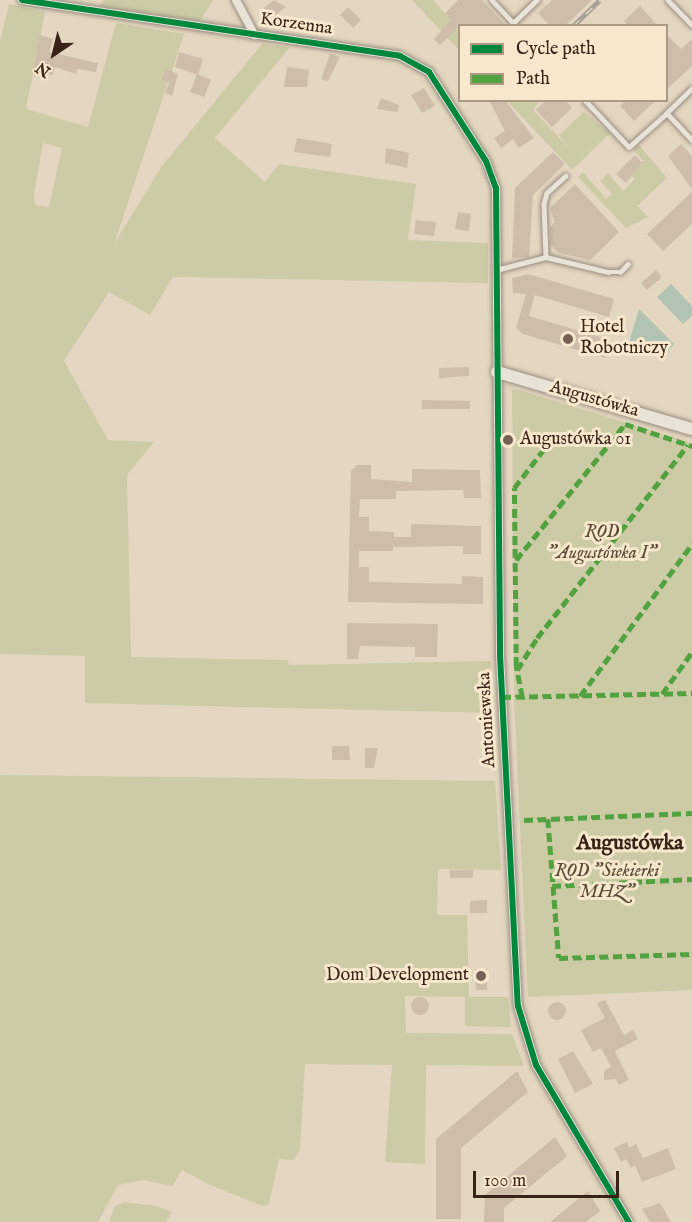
<!DOCTYPE html>
<meta charset="utf-8">
<style>
body{margin:0}
#map{position:relative;width:692px;height:1222px;overflow:hidden;background:#e4d7c1;font-family:"IM FELL English",serif}
div>[style]{position:absolute}
.green>*{inset:0;background:#cccba5}
.water>*{inset:0;background:#b1c3b3}
.building>*{inset:0;background:#cdbdaa}
.round{border-radius:50%}
.roads{filter:drop-shadow(0 0 2px #988e81) drop-shadow(0 0 2px #988e81)}
.lane>*{height:4.5px;margin:-2.25px;padding:0 2.25px;transform-origin:2.25px;border-radius:2.25px;background:#e8e2d7}
.street>*{height:8px;margin:-4px;padding:0 4px;transform-origin:4px;border-radius:4px;background:#e8e2d7}
.secondary>*{height:12px;margin:-6px;padding:0 6px;transform-origin:6px;border-radius:6px;background:#e8e2d7}
.rail>*{height:5px;margin-top:-2.5px;transform-origin:0;background:repeating-linear-gradient(90deg,#f7e8cd 0 9px,#a9a198 0 18px);box-sizing:border-box;border-block:2px solid #a9a198}
.quiet>*{height:4.5px;margin-top:-2.25px;transform-origin:0;background:repeating-linear-gradient(90deg,#53a240 0 9px,transparent 0 13.5px)}
.cycleway>*{height:6px;margin:-3px;padding:0 3px;transform-origin:3px;border-radius:3px;background:#00873e}
.dots>*{width:16px;height:16px;translate:-50% -50%;box-sizing:border-box;border:3px solid #f7e8cd;border-radius:50%}
span{translate:-50% -50%;white-space:nowrap;text-align:center;line-height:1.15;-webkit-text-stroke:6px #f7e8cd;paint-order:stroke}
.street-label{font-size:18px;color:#392318}
.poi-label{font-size:18px;color:#392318}
.left{translate:0 -50%;text-align:left}
.right{translate:-100% -50%;text-align:right}
.park-label{font-size:18px;color:#594a36;font-style:italic}
.quarter-label{font-size:21px;color:#392318;font-weight:700}
.legend{position:absolute;left:458px;top:24px;width:210px;height:78px;box-sizing:border-box;background:#f7e8cd;border:2px solid #ab9985;margin:0;padding:8px 10px;list-style:none;font-size:18px;color:#392318}
.legend li{display:flex;align-items:center;gap:12px;height:30px}
.legend b{width:30px;border:2px solid #ab9985}
.north{position:absolute;left:24px;top:24px;width:60px;height:60px;-webkit-text-stroke:4px #f7e8cd;paint-order:stroke;rotate:215deg;font-size:16px;font-weight:700;line-height:24px;text-align:center;color:#392318}
.north::after{content:'';display:block;margin:auto;width:21px;height:27px;background:#392318;clip-path:polygon(50% 0,100% 100%,50% 72%,0 100%)}
.scale{position:absolute;left:473px;top:1171px;width:146px;height:27px;box-sizing:border-box;border:3px solid #392318;border-top:0;padding-left:8px;font-size:18px;line-height:21px;white-space:nowrap;color:#392318;-webkit-text-stroke:4px #f7e8cd;paint-order:stroke}
</style>
<div id="map">
<div class="green">
<i style="clip-path:polygon(104px 0,213px 0,200px 21px,99px 6px)"></i>
<i style="clip-path:polygon(412px 0,433px 0,448px 17px,455px 16px,449px 22px,456px 29px,460px 26px,459px 50px)"></i>
<i style="clip-path:polygon(evenodd,9px 4px,45px 12px,26px 109px,88px 127px,116px 23px,184px 34px,114px 244px,162px 166px,262px 44px,290px 47px,215px 138px,265px 182px,279px 164px,416px 184px,408px 240px,488px 243px,488px 283px,173px 277px,150px 315px,109px 292px,64px 361px,108px 440px,154px 442px,127px 475px,131px 657px,288px 660px,289px 665px,491px 661px,493px 713px,85px 703px,85px 656px,0 654px,0 41px,9px 4px,43px 143px,62px 148px,49px 207px,35px 205px,34px 194px,43px 143px)"></i>
<i style="clip-path:polygon(507px 101px,540px 101px,533px 110px,568px 147px,559px 135px,584px 112px,610px 133px,572px 170px)"></i>
<i style="clip-path:polygon(639px 145px,667px 178px,637px 206px,649px 217px,626px 228px,578px 177px,583px 172px,606px 199px,612px 194px,600px 181px,608px 173px,623px 191px,635px 179px,630px 174px,643px 161px,634px 150px)"></i>
<i style="clip-path:polygon(516px 389px,692px 443px,692px 990px,528px 997px,514px 700px,512px 390px)"></i>
<i style="clip-path:polygon(0 775px,495px 781px,501px 870px,438px 869px,437px 915px,467px 915px,469px 997px,508px 997px,511px 1027px,465px 1026px,465px 997px,405px 996px,406px 1033px,512px 1034px,524px 1066px,426px 1065px,425px 1164px,385px 1162px,392px 1065px,305px 1064px,300px 1150px,294px 1160px,279px 1159px,269px 1204px,263px 1206px,210px 1185px,182px 1170px,172px 1186px,143px 1180px,118px 1185px,98px 1222px,0 1222px)"></i>
<i style="clip-path:polygon(124px 1202px,156px 1206px,172px 1212px,166px 1222px,109px 1222px,115px 1206px)"></i>
</div>
<div class="water">
<i style="clip-path:polygon(671px 284px,692px 306px,692px 316px,683px 324px,657px 297px)"></i>
<i style="clip-path:polygon(639px 309px,674px 344px,664px 357px,627px 349px)"></i>
</div>
<div class="building">
<i style="clip-path:polygon(274px 0,286px 7px,272px 18px,264px 8px)"></i>
<i style="clip-path:polygon(458px 0,482px 0,506px 26px,459px 26px,440px 45px,434px 39px,451px 20px,445px 13px)"></i>
<i style="clip-path:polygon(552px 0,592px 0,565px 26px,550px 26px,538px 13px)"></i>
<i style="clip-path:polygon(640px 6px,658px 26px,629px 26px,624px 21px)"></i>
<i style="clip-path:polygon(348px 7px,361px 20px,353px 28px,340px 15px)"></i>
<i style="clip-path:polygon(666px 34px,681px 49px,692px 39px,692px 66px,666px 90px)"></i>
<i style="clip-path:polygon(40px 35px,53px 39px,49px 52px,98px 63px,96px 72px,78px 69px,76px 74px,55px 67px,53px 75px,33px 71px)"></i>
<i style="clip-path:polygon(179px 52px,203px 59px,198px 75px,175px 67px)"></i>
<i style="clip-path:polygon(330px 54px,340px 57px,328px 81px,321px 79px)"></i>
<i style="clip-path:polygon(287px 67px,309px 70px,307px 87px,284px 87px)"></i>
<i style="clip-path:polygon(166px 69px,178px 74px,172px 96px,165px 93px,169px 83px,162px 80px)"></i>
<i style="clip-path:polygon(197px 74px,211px 80px,204px 97px,190px 92px)"></i>
<i style="clip-path:polygon(424px 88px,435px 106px,422px 113px,411px 95px)"></i>
<i style="clip-path:polygon(381px 98px,399px 105px,398px 112px,377px 109px)"></i>
<i style="clip-path:polygon(489px 100px,505px 100px,534px 138px,519px 148px,513px 139px,501px 148px,494px 138px,505px 131px)"></i>
<i style="clip-path:polygon(546px 100px,565px 100px,572px 108px,552px 127px,536px 110px)"></i>
<i style="clip-path:polygon(626px 100px,656px 100px,634px 121px,620px 106px)"></i>
<i style="clip-path:polygon(297px 138px,332px 144px,330px 157px,294px 152px)"></i>
<i style="clip-path:polygon(681px 144px,692px 156px,692px 189px,668px 156px)"></i>
<i style="clip-path:polygon(386px 148px,409px 153px,407px 168px,385px 163px)"></i>
<i style="clip-path:polygon(553px 152px,565px 164px,533px 195px,529px 257px,512px 258px,515px 188px)"></i>
<i style="clip-path:polygon(635px 155px,642px 162px,626px 183px,616px 174px)"></i>
<i style="clip-path:polygon(575px 184px,619px 232px,590px 260px,559px 253px,550px 244px,550px 227px,555px 222px,550px 208px)"></i>
<i style="clip-path:polygon(692px 192px,692px 224px,663px 251px,647px 234px)"></i>
<i style="clip-path:polygon(458px 212px,471px 214px,469px 231px,455px 229px)"></i>
<i style="clip-path:polygon(416px 220px,436px 222px,434px 236px,414px 234px)"></i>
<i style="clip-path:polygon(656px 270px,662px 277px,647px 290px,641px 283px)"></i>
<i style="clip-path:polygon(528px 274px,614px 299px,609px 317px,535px 295px,529px 316px,610px 340px,605px 358px,523px 334px,516px 328px,526px 294px,513px 293px,512px 278px)"></i>
<i style="clip-path:polygon(469px 367px,469px 376px,439px 378px,439px 368px)"></i>
<i style="clip-path:polygon(422px 400px,470px 401px,470px 409px,422px 409px)"></i>
<i style="clip-path:polygon(357px 465px,371px 465px,371px 479px,412px 482px,412px 469px,480px 470px,481px 498px,464px 498px,463px 490px,396px 491px,396px 499px,360px 499px,359px 517px,369px 517px,369px 531px,394px 532px,394px 537px,411px 537px,411px 524px,481px 526px,481px 554px,463px 554px,463px 546px,393px 547px,393px 551px,359px 551px,359px 567px,369px 567px,369px 582px,462px 584px,462px 576px,483px 577px,483px 604px,348px 602px,351px 471px)"></i>
<i style="clip-path:polygon(347px 623px,438px 624px,437px 657px,415px 657px,415px 647px,360px 646px,358px 659px,347px 659px)"></i>
<i style="clip-path:polygon(332px 746px,349px 746px,350px 760px,332px 760px)"></i>
<i style="clip-path:polygon(365px 748px,378px 748px,374px 768px,365px 768px)"></i>
<i style="clip-path:polygon(450px 870px,473px 870px,473px 878px,450px 878px)"></i>
<i style="clip-path:polygon(487px 900px,487px 913px,470px 913px,470px 901px)"></i>
<i style="clip-path:polygon(475px 969px,487px 969px,487px 990px,476px 990px)"></i>
<i class="round" style="left:411px;top:997px;width:18px;height:18px"></i>
<i style="clip-path:polygon(605px 1000px,624px 1035px,633px 1030px,638px 1039px,615px 1051px,629px 1080px,619px 1085px,616px 1079px,604px 1080px,604px 1071px,611px 1067px,601px 1048px,593px 1052px,581px 1030px,605px 1018px,597px 1003px)"></i>
<i class="round" style="left:548px;top:1002px;width:18px;height:18px"></i>
<i style="clip-path:polygon(573px 1051px,593px 1084px,575px 1093px,558px 1059px)"></i>
<i style="clip-path:polygon(517px 1071px,528px 1092px,461px 1148px,461px 1219px,436px 1219px,436px 1139px)"></i>
<i style="clip-path:polygon(555px 1137px,567px 1156px,504px 1208px,504px 1222px,484px 1222px,485px 1195px)"></i>
<i style="clip-path:polygon(627px 1142px,629px 1148px,636px 1144px,643px 1158px,668px 1148px,676px 1169px,642px 1182px,635px 1165px,631px 1168px,626px 1159px,621px 1162px,614px 1148px)"></i>
<i style="clip-path:polygon(588px 1191px,600px 1211px,586px 1222px,550px 1222px)"></i>
<i style="clip-path:polygon(660px 1203px,671px 1222px,650px 1222px,642px 1209px)"></i>
</div>
<div class="roads">
<div class="lane">
<i style="left:492px;top:0;width:35px;rotate:47deg"></i>
<i style="left:668px;top:0;width:35px;rotate:46deg"></i>
<i style="left:513px;top:23px;width:33px;rotate:-44deg"></i>
<i style="left:692px;top:89px;width:35px;rotate:136deg"></i>
<i style="left:667px;top:113px;width:37px;rotate:47deg"></i>
<i style="left:585px;top:100px;width:64px;rotate:46.9deg"></i>
<i style="left:629px;top:147px;width:51px;rotate:-41.8deg"></i>
<i style="left:566px;top:176px;width:25px;rotate:138deg"></i>
<i style="left:547px;top:193px;width:11px;rotate:105deg"></i>
<i style="left:544px;top:204px;width:53px;rotate:87.8deg"></i>
<i style="left:546px;top:257px;width:64px;rotate:13.6deg"></i>
<i style="left:608px;top:272px;width:12px"></i>
<i style="left:620px;top:272px;width:11px;rotate:-45deg"></i>
<i style="left:496px;top:270px;width:52px;rotate:-14.6deg"></i>
</div>
<div class="street">
<i style="left:22px;top:0;width:382px;rotate:8.4deg"></i>
<i style="left:400px;top:56px;width:33px;rotate:29deg"></i>
<i style="left:429px;top:72px;width:106px;rotate:57.4deg"></i>
<i style="left:486px;top:161px;width:29px;rotate:70deg"></i>
<i style="left:496px;top:188px;width:467px;rotate:89.5deg"></i>
<i style="left:500px;top:655px;width:351px;rotate:87.1deg"></i>
<i style="left:518px;top:1006px;width:62px;rotate:73deg"></i>
<i style="left:536px;top:1065px;width:182px;rotate:59.4deg"></i>
<i style="left:236px;top:0;width:40px;rotate:62deg"></i>
</div>
<div class="secondary">
<i style="left:497px;top:372px;width:203px;rotate:16.3deg"></i>
</div>
</div>
<div class="rail">
<i style="left:573px;top:26px;width:37px;rotate:-44deg"></i>
</div>
<div class="quiet">
<i style="left:516px;top:560px;width:174px;rotate:-51.3deg"></i>
<i style="left:625px;top:424px;width:71px;rotate:18.2deg"></i>
<i style="left:517px;top:670px;width:38px;rotate:-58deg"></i>
<i style="left:537px;top:638px;width:245px;rotate:-52deg"></i>
<i style="left:662px;top:694px;width:52px;rotate:-54.5deg"></i>
<i style="left:580px;top:696px;width:189px;rotate:-53.6deg"></i>
<i style="left:502px;top:697px;width:190px;rotate:-1.2deg"></i>
<i style="left:522px;top:697px;width:32px;rotate:-101deg"></i>
<i style="left:516px;top:666px;width:178px;rotate:-90.6deg"></i>
<i style="left:514px;top:488px;width:54px;rotate:-52.5deg"></i>
<i style="left:548px;top:819px;width:139px;rotate:85.5deg"></i>
<i style="left:559px;top:958px;width:133px;rotate:-1.7deg"></i>
<i style="left:524px;top:820px;width:168px;rotate:-2.4deg"></i>
<i style="left:552px;top:886px;width:140px;rotate:-2.9deg"></i>
</div>
<div class="cycleway">
<i style="left:22px;top:0;width:382px;rotate:8.4deg"></i>
<i style="left:400px;top:56px;width:33px;rotate:29deg"></i>
<i style="left:429px;top:72px;width:106px;rotate:57.4deg"></i>
<i style="left:486px;top:161px;width:29px;rotate:70deg"></i>
<i style="left:496px;top:188px;width:467px;rotate:89.5deg"></i>
<i style="left:500px;top:655px;width:351px;rotate:87.1deg"></i>
<i style="left:518px;top:1006px;width:62px;rotate:73deg"></i>
<i style="left:536px;top:1065px;width:182px;rotate:59.4deg"></i>
</div>
<div class="dots">
<i style="left:568px;top:339px;background:#756253"></i>
<i style="left:508px;top:440px;background:#756253"></i>
<i style="left:481px;top:976px;background:#756253"></i>
</div>
<div class="street-label">
<span style="left:296px;top:25px;rotate:8deg">Korzenna</span>
<span style="left:594px;top:400px;rotate:16deg">Augustówka</span>
<span style="left:488px;top:720px;rotate:-93deg">Antoniewska</span>
</div>
<div class="poi-label">
<span class="left" style="left:580px;top:339px">Hotel<br>Robotniczy</span>
<span class="left" style="left:520px;top:440px">Augustówka 01</span>
<span class="right" style="left:469px;top:976px">Dom Development</span>
</div>
<div class="park-label">
<span style="left:602px;top:544px">ROD<br>"Augustówka I"</span>
<span style="left:607px;top:883px">ROD "Siekierki<br>MHZ"</span>
</div>
<div class="quarter-label">
<span style="left:630px;top:844px">Augustówka</span>
</div>
<ul class="legend">
<li><b style="height:8px;background:#00873e"></b>Cycle path</li>
<li><b style="height:8px;background:#53a240"></b>Path</li>
</ul>
<div class="north">N</div>
<div class="scale">100 m</div>
</div>
